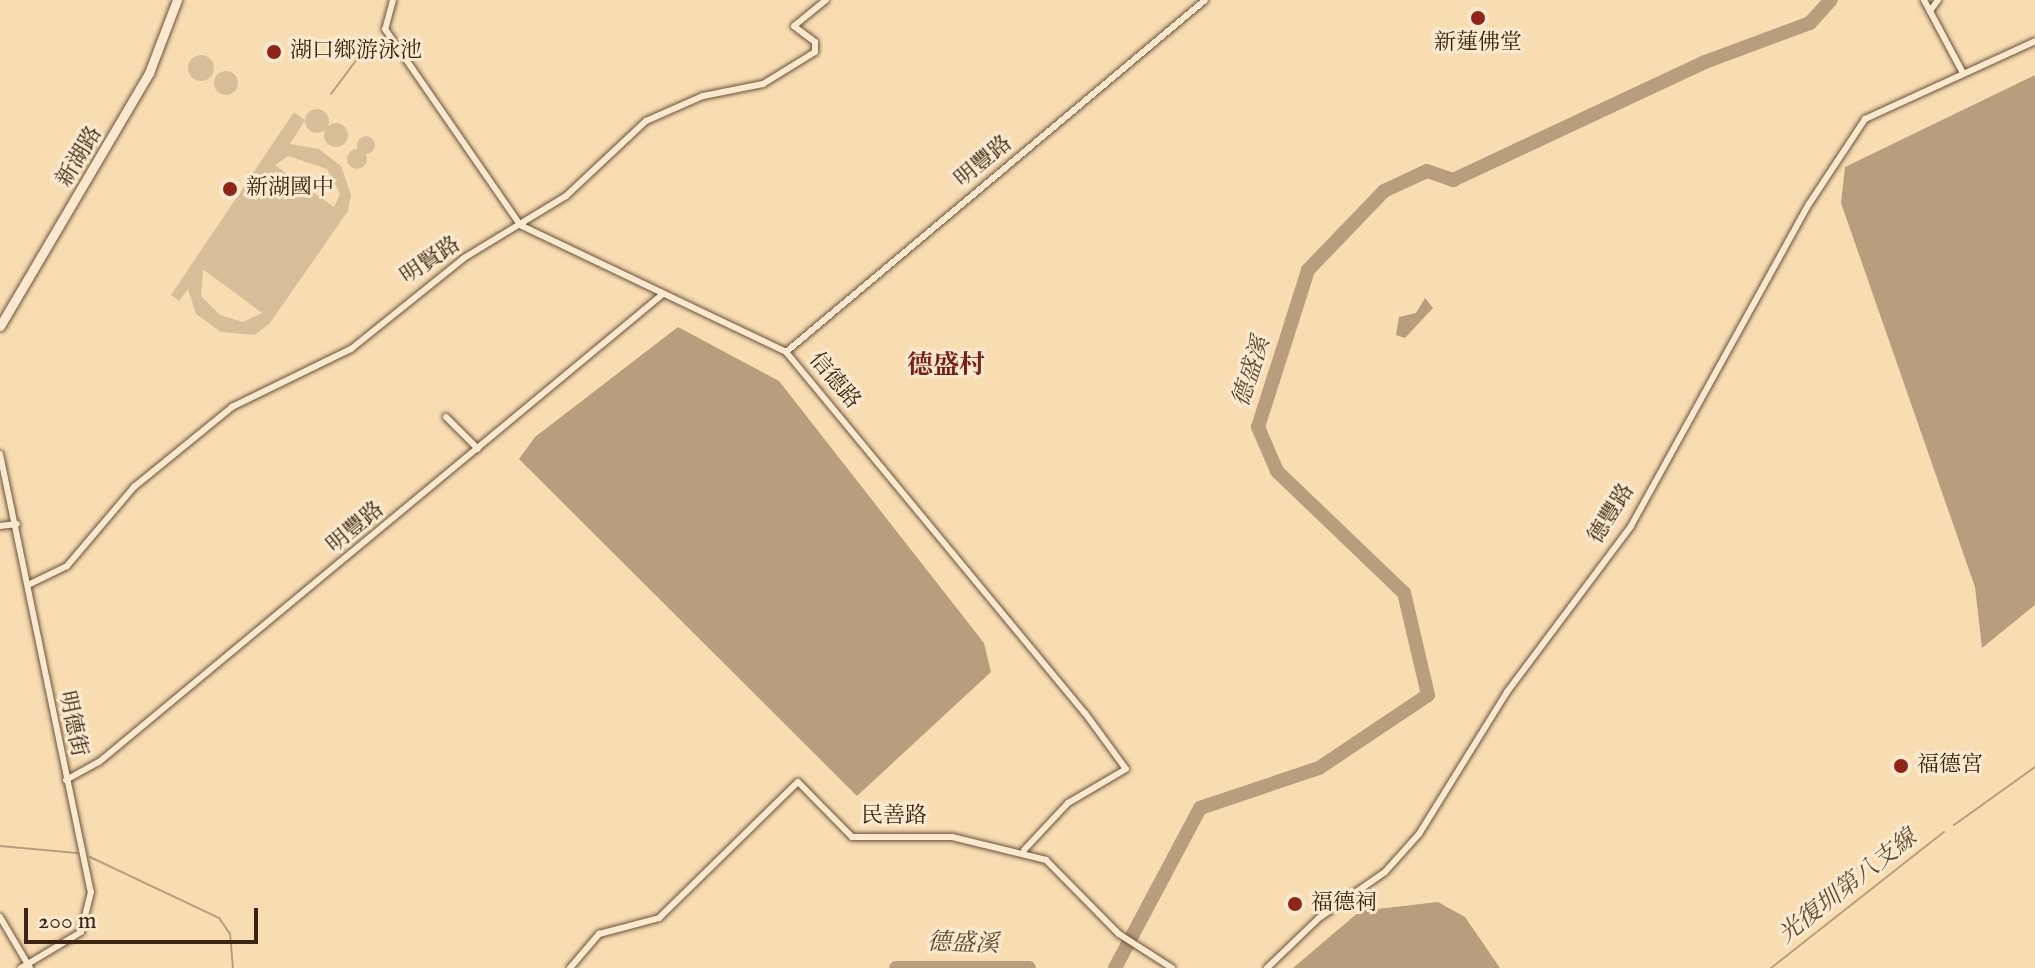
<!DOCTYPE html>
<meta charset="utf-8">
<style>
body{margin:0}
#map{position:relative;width:2035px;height:968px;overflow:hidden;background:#f8ddb3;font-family:"IM FELL English","Noto Serif TC",serif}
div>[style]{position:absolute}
.green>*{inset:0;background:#d8be98}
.round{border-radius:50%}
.water>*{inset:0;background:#b89e7c}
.stream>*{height:2px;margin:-1px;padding:0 1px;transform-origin:1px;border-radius:1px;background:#b89e7c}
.river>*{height:14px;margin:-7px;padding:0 7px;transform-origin:7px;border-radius:7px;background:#b89e7c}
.roads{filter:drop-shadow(0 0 2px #6b523a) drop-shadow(0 0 2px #6b523a)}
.street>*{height:6px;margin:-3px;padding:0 3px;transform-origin:3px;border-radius:3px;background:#fae9ce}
.secondary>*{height:9px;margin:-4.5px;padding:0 4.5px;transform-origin:4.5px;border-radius:4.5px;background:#fae9ce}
.dots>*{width:22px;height:22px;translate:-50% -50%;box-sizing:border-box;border:4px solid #fae9ce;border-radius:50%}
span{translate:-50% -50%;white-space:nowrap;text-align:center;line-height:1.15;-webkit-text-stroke:6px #fae9ce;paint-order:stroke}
.poi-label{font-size:22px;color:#3c2412}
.left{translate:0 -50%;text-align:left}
.street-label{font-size:22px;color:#3c2412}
.water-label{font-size:24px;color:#614932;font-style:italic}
.quarter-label{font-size:26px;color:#7a1f14;font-weight:700}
.scale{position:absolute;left:24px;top:908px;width:234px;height:36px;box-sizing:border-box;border:4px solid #3c2412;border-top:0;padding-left:10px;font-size:24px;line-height:28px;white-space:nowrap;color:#3c2412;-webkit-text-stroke:6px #fae9ce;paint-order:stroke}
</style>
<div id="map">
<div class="green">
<i class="round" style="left:188px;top:55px;width:26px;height:26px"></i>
<i class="round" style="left:214px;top:71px;width:24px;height:24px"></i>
<i class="round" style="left:305px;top:109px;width:24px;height:24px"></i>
<i style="clip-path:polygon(evenodd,294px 112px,305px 120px,290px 144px,319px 149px,341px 166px,351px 195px,348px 211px,270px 323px,255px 335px,221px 332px,196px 314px,188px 289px,179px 301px,171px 295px,294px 112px,288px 156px,327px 169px,340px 194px,334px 207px,275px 165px,288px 156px,294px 112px,203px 270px,204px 270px,262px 313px,243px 322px,220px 315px,201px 296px,203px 270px)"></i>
<i class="round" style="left:324px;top:123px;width:24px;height:24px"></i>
<i class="round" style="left:357px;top:136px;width:18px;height:18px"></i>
<i class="round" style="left:347px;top:149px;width:20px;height:20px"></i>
</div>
<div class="water">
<i style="clip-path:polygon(2035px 75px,2035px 605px,1982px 648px,1975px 587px,1841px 203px,1845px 167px)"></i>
<i style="clip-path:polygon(1425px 298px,1433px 308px,1405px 338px,1396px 335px,1399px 317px,1416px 313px)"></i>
<i style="clip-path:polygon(678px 327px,779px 381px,984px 643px,991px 672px,857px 796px,519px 459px,535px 437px)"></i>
<i style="clip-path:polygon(1438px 902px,1465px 917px,1500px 968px,1293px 968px,1360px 911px)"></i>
</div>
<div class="stream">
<i style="left:331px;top:94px;width:69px;rotate:-53.3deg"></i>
<i style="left:1954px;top:825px;width:100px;rotate:-35.6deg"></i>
<i style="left:0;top:846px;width:77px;rotate:5.2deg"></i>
<i style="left:90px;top:857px;width:143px;rotate:25.3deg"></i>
<i style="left:219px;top:918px;width:19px;rotate:55deg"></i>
<i style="left:230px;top:934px;width:34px;rotate:85deg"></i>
<i style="left:1771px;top:968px;width:220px;rotate:-38.2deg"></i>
</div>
<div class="river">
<i style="left:896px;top:968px;width:133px"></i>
<i style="left:1115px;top:968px;width:181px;rotate:-62deg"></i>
<i style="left:1200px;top:808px;width:126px;rotate:-18.6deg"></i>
<i style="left:1319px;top:768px;width:131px;rotate:-33.8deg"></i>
<i style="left:1428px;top:695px;width:105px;rotate:-103.2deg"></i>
<i style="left:1404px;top:593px;width:176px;rotate:-136.2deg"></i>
<i style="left:1277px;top:471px;width:48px;rotate:-113.4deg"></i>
<i style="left:1258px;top:427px;width:165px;rotate:-72.3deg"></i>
<i style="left:1308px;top:270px;width:110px;rotate:-46.1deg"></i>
<i style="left:1384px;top:191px;width:47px;rotate:-24.9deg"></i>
<i style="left:1427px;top:171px;width:28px;rotate:19deg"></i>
<i style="left:1453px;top:180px;width:278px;rotate:-25.1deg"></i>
<i style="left:1705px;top:62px;width:112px;rotate:-20.4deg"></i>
<i style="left:1810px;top:23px;width:31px;rotate:-48deg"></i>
</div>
<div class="roads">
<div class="street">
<i style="left:393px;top:0;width:30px;rotate:105deg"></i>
<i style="left:385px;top:29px;width:238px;rotate:55.4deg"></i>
<i style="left:520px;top:225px;width:295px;rotate:25.5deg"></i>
<i style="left:786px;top:352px;width:469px;rotate:50.4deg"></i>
<i style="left:1085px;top:713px;width:69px;rotate:53.8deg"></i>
<i style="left:1126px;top:769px;width:67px;rotate:149.6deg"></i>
<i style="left:1068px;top:803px;width:64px;rotate:133.1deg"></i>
<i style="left:1924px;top:0;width:83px;rotate:61.9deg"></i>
<i style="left:1930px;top:11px;width:14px;rotate:-54deg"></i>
<i style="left:786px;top:352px;width:547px;rotate:-40.03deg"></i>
<i style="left:446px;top:417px;width:45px;rotate:45deg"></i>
<i style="left:0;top:454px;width:447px;rotate:78.3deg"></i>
<i style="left:91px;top:892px;width:41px;rotate:104deg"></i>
<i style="left:81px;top:932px;width:70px;rotate:149deg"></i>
<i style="left:0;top:526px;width:17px;rotate:-7deg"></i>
<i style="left:30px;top:584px;width:41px;rotate:-25.9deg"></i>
<i style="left:67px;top:566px;width:104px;rotate:-49.7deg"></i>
<i style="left:134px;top:487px;width:127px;rotate:-39.2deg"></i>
<i style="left:232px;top:407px;width:132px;rotate:-26deg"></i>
<i style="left:351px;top:349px;width:145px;rotate:-38.8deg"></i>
<i style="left:464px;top:258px;width:119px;rotate:-31.3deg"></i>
<i style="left:566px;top:196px;width:110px;rotate:-43.2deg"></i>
<i style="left:646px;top:121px;width:62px;rotate:-23.7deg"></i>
<i style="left:703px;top:96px;width:61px;rotate:-11.3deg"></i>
<i style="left:763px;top:84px;width:61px;rotate:-31.6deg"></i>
<i style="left:815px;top:52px;width:10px;rotate:-90deg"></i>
<i style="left:815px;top:42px;width:26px;rotate:-143deg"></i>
<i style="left:794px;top:26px;width:41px;rotate:-39.1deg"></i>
<i style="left:66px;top:780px;width:38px;rotate:-29deg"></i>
<i style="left:99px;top:762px;width:733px;rotate:-39.69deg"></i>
<i style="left:0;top:917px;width:59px;rotate:59.5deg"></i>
<i style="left:570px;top:968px;width:45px;rotate:-49.5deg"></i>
<i style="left:599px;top:934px;width:62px;rotate:-14.9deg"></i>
<i style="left:659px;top:918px;width:194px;rotate:-44.4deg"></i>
<i style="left:798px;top:782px;width:77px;rotate:45.5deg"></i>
<i style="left:852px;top:837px;width:100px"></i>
<i style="left:952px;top:837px;width:97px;rotate:13.7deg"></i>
<i style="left:1046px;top:860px;width:104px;rotate:45.4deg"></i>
<i style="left:1119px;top:934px;width:63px;rotate:32.7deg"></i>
<i style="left:1267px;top:968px;width:72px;rotate:-43.9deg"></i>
<i style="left:1319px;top:918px;width:80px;rotate:-34.9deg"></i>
<i style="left:1385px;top:872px;width:51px;rotate:-48.2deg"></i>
<i style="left:1419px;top:834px;width:167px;rotate:-58.2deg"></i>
<i style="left:1507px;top:692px;width:207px;rotate:-53.2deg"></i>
<i style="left:1631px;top:526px;width:368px;rotate:-61.1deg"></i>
<i style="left:1809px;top:204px;width:102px;rotate:-56.6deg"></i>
<i style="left:1865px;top:119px;width:187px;rotate:-24.6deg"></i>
</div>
<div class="secondary">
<i style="left:0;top:326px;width:294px;rotate:-59.5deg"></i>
<i style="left:149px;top:73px;width:78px;rotate:-69deg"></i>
</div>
</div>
<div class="dots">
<i style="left:1478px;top:18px;background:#8f2418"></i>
<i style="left:274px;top:52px;background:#8f2418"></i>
<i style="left:230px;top:189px;background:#8f2418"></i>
<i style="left:1901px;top:766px;background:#8f2418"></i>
<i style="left:1295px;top:904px;background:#8f2418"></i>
</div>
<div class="poi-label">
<span style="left:1478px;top:44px">新蓮佛堂</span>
<span class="left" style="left:290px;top:52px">湖口鄉游泳池</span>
<span class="left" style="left:246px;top:189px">新湖國中</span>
<span class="left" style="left:1917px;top:766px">福德宮</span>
<span class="left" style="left:1311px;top:904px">福德祠</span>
</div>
<div class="street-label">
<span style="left:80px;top:157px;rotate:-59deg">新湖路</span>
<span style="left:984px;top:162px;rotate:-40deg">明豐路</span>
<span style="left:431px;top:261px;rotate:-34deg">明賢路</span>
<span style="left:834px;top:381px;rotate:50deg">信德路</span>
<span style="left:1612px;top:514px;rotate:-58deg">德豐路</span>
<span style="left:356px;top:528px;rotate:-40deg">明豐路</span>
<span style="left:72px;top:724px;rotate:78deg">明德街</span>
<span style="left:894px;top:817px">民善路</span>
</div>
<div class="water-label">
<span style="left:1252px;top:372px;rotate:-72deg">德盛溪</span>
<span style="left:1848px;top:887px;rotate:-38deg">光復圳第八支線</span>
<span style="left:963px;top:944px;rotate:2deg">德盛溪</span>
</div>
<div class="quarter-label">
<span style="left:946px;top:366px">德盛村</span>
</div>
<div class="scale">200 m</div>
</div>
